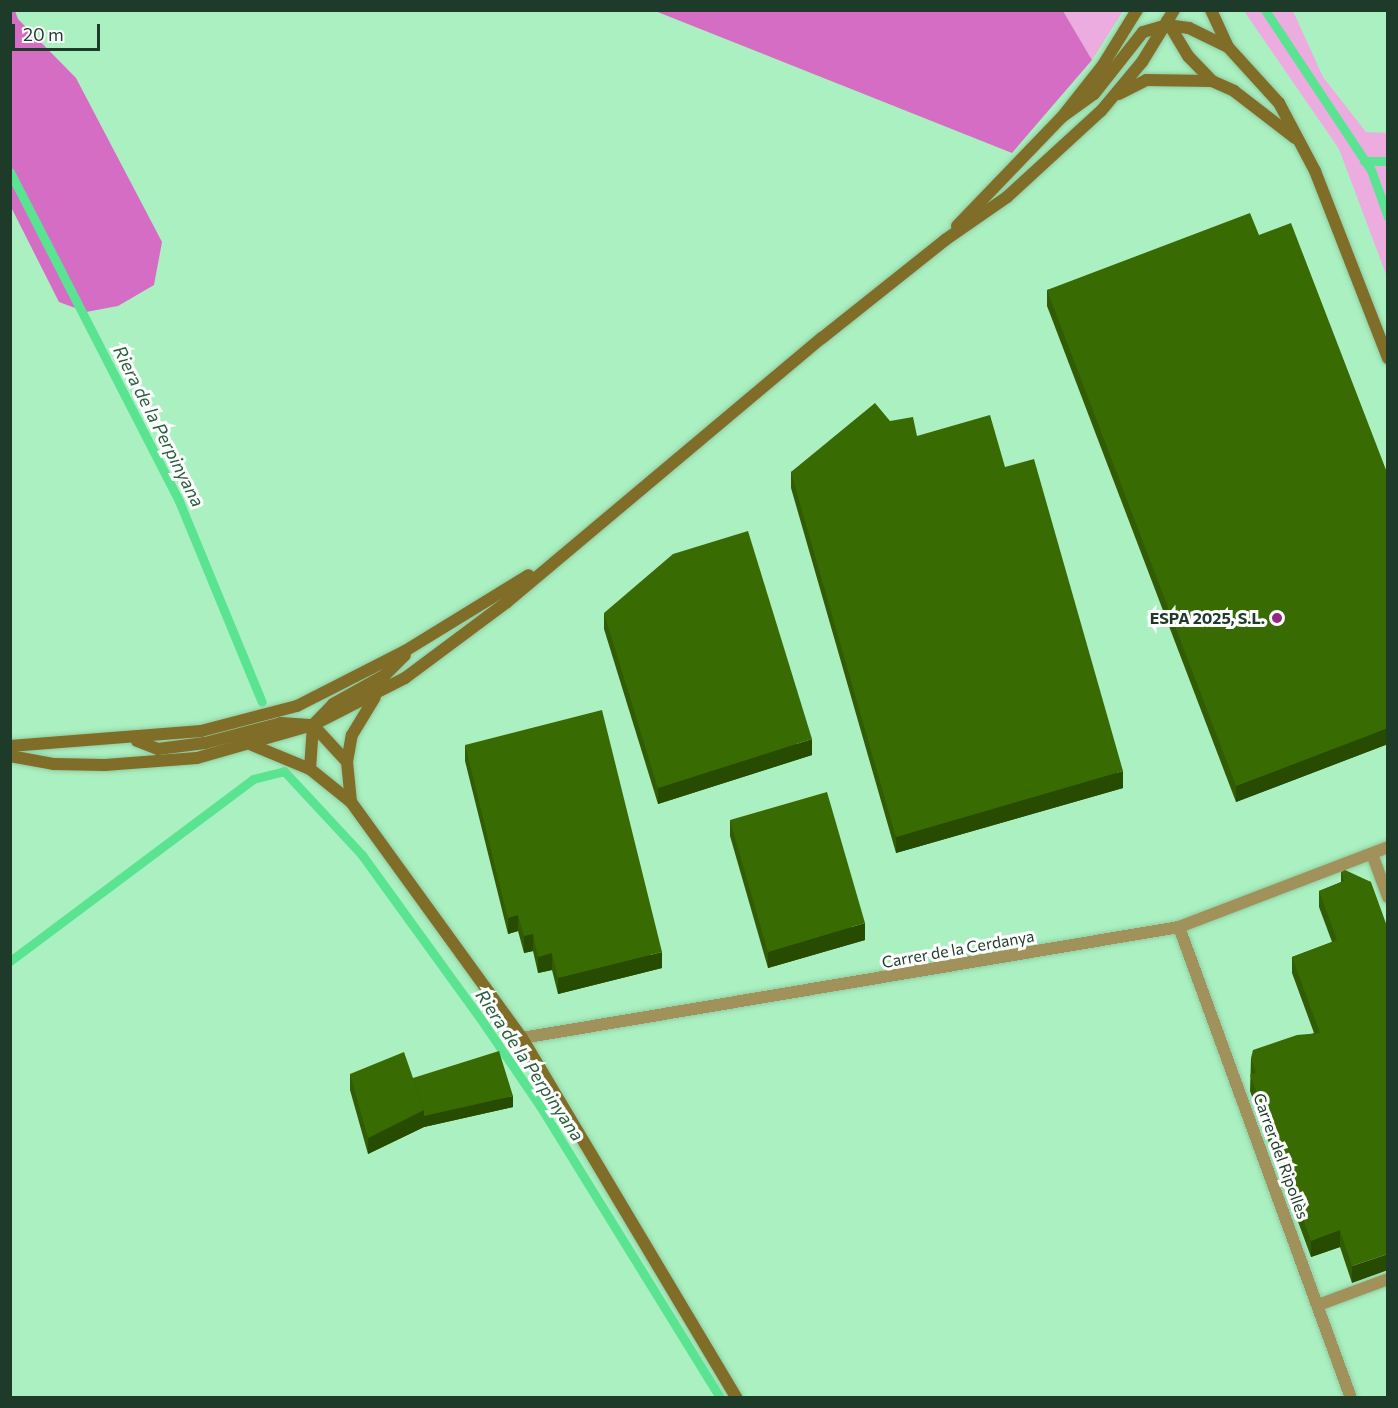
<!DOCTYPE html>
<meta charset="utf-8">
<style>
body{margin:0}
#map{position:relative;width:1398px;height:1408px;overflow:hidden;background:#abf0c1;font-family:Commissioner,sans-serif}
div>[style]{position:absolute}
.green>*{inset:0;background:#edace0}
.forest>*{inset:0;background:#d66dc4}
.stream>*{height:9px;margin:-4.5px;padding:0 4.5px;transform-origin:4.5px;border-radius:4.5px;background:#5ae492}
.roads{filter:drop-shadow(0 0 2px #8fcca2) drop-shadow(0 0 2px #8fcca2)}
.street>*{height:12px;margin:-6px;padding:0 6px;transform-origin:6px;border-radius:6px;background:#a1925b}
.secondary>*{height:12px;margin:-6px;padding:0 6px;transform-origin:6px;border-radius:6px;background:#806d27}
.wall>*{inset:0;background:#315c03}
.shaded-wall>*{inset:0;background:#284b02}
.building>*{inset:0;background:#396b03}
.dots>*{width:16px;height:16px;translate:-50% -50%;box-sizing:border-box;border:3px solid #fefefe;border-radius:50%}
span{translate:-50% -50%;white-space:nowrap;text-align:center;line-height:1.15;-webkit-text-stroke:6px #fefefe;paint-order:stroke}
.poi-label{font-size:16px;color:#1e3a28;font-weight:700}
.right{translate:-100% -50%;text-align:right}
.street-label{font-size:16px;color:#1e3a28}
.water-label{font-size:18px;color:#295e3d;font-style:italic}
.frame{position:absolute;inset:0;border:12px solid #1e3a28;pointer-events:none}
.scale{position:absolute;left:12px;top:24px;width:88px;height:27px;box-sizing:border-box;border:3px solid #1e3a28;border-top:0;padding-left:8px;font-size:18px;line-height:21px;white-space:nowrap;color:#1e3a28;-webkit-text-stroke:4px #fefefe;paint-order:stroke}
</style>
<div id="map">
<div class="green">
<i style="clip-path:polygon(1063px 11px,1123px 11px,1092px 60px)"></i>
<i style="clip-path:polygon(1244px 11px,1293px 11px,1323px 77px,1366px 132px,1387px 133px,1387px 277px,1339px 149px)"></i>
</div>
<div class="forest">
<i style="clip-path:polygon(15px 11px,18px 19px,76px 78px,162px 242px,154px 285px,118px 306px,86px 312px,59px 302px,11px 207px,10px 11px)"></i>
<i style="clip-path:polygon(655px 11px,1063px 11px,1092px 60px,1012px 153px)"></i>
</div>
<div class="stream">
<i style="left:1265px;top:10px;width:192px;rotate:56.5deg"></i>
<i style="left:1371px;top:170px;width:50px;rotate:70.1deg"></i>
<i style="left:1364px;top:161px;width:24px"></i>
<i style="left:10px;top:172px;width:370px;rotate:62.8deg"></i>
<i style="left:179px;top:501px;width:217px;rotate:67.6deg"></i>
<i style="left:10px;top:961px;width:304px;rotate:-36.8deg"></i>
<i style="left:253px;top:779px;width:32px;rotate:-14deg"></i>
<i style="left:284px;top:771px;width:115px;rotate:47.1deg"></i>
<i style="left:362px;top:855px;width:201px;rotate:54.1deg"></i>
<i style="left:480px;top:1018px;width:107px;rotate:55.7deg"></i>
<i style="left:540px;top:1106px;width:343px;rotate:58.3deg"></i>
</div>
<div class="roads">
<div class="street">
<i style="left:1372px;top:854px;width:46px;rotate:69.6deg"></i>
<i style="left:1179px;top:927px;width:501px;rotate:69.94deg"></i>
<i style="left:522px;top:1038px;width:666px;rotate:-9.59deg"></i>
<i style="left:1179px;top:927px;width:224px;rotate:-20.9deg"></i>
<i style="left:1318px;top:1305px;width:75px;rotate:-20.4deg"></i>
</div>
<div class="secondary">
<i style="left:1211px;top:10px;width:41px;rotate:65.3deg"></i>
<i style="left:1167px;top:21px;width:41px;rotate:59deg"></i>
<i style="left:1188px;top:56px;width:35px;rotate:46deg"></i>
<i style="left:1212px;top:81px;width:24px;rotate:24deg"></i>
<i style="left:1234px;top:91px;width:77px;rotate:37.6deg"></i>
<i style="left:1119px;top:94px;width:30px;rotate:-27deg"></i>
<i style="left:1146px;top:80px;width:66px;rotate:0.9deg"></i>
<i style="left:1062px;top:117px;width:39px;rotate:-36deg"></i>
<i style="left:1094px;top:94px;width:79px;rotate:-51.7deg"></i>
<i style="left:1143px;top:32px;width:25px;rotate:-16deg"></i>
<i style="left:1167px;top:25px;width:22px;rotate:8deg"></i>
<i style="left:1189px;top:28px;width:43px;rotate:26deg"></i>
<i style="left:1228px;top:47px;width:76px;rotate:47.7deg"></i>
<i style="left:1279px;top:103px;width:77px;rotate:62.1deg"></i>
<i style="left:1315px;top:171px;width:201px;rotate:68.7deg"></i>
<i style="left:957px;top:226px;width:151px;rotate:-46.1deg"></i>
<i style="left:1062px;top:117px;width:66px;rotate:-51.7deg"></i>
<i style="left:1103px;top:65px;width:65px;rotate:-58.3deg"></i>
<i style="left:137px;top:741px;width:22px;rotate:21deg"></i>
<i style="left:158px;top:749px;width:47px;rotate:-7.3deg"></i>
<i style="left:205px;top:743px;width:79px;rotate:-14.7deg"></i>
<i style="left:281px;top:723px;width:32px;rotate:4deg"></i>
<i style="left:313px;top:725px;width:50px;rotate:47.4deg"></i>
<i style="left:252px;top:745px;width:63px;rotate:22.5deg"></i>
<i style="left:310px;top:769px;width:53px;rotate:38.8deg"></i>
<i style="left:351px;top:802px;width:291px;rotate:54.1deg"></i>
<i style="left:522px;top:1038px;width:419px;rotate:59.2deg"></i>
<i style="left:10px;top:746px;width:192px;rotate:-4.5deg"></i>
<i style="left:201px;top:731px;width:99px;rotate:-14.6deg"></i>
<i style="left:297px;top:706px;width:121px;rotate:-27deg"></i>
<i style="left:405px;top:651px;width:145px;rotate:-31.5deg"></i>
<i style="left:10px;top:756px;width:45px;rotate:10.3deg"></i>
<i style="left:54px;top:764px;width:51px;rotate:1.1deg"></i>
<i style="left:105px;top:765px;width:92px;rotate:-4.4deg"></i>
<i style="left:197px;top:758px;width:121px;rotate:-15.9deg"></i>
<i style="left:313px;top:725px;width:103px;rotate:-27.1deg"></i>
<i style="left:405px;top:678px;width:127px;rotate:-36.7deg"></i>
<i style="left:507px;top:602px;width:411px;rotate:-40deg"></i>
<i style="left:822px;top:338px;width:157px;rotate:-38.5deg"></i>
<i style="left:945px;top:240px;width:75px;rotate:-34.7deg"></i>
<i style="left:1007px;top:197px;width:127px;rotate:-42.5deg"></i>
<i style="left:1101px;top:111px;width:64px;rotate:-50.1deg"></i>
<i style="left:1142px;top:62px;width:61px;rotate:-58.4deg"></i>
<i style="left:310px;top:769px;width:44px;rotate:-86.1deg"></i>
<i style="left:313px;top:725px;width:29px;rotate:-46deg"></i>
<i style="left:333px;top:704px;width:60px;rotate:-29.1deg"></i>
<i style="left:385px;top:675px;width:28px;rotate:-45deg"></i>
<i style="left:351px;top:802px;width:40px;rotate:-95.7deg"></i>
<i style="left:347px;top:762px;width:27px;rotate:-80deg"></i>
<i style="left:352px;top:735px;width:44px;rotate:-58.8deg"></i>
</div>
</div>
<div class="wall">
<i style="clip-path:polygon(1259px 235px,1388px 475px,1388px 744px,1236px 802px,1047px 306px,1047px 290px)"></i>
<i style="clip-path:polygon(890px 421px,917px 436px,1005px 467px,1123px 788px,896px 853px,791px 488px,791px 472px)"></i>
<i style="clip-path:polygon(604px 613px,812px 755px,658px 804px,604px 629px)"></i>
<i style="clip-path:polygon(465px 745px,662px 968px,558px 994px,552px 970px,538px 973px,533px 951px,524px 953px,518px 931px,508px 934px,465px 761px)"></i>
<i style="clip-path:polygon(730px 820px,865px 940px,768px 968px,730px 836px)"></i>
<i style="clip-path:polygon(1341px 872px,1371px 882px,1352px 1283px,1340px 1247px,1311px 1257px,1250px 1091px,1251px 1058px,1314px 1033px,1292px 973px,1292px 957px,1332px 942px,1319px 907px,1319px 891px,1341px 882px)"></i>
<i style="clip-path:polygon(350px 1074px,413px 1078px,513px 1107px,424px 1127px,368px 1154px,350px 1090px)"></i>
</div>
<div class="shaded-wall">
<i style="clip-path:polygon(1388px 728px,1388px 744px,1236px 802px,1236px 786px)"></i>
<i style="clip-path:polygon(812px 739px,812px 755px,658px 804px,658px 788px)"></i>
<i style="clip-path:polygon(1123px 771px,1123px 788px,896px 853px,896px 837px)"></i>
<i style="clip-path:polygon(518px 915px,518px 931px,508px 934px,508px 918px)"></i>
<i style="clip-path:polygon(865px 923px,865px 940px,768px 968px,768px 952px)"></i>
<i style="clip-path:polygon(533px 934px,533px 951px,524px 953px,524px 936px)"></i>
<i style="clip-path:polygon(662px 952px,662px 968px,558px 994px,558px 978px)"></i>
<i style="clip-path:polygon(552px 953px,552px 970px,538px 973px,538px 957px)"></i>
<i style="clip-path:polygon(513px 1096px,513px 1107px,424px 1127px,368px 1154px,368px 1138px,424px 1110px)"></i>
<i style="clip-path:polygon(1340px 1230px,1340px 1247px,1311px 1257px,1311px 1241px)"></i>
<i style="clip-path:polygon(1388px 1254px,1388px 1270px,1352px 1283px,1352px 1266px)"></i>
</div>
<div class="building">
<i style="clip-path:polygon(1250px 213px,1259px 235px,1291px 223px,1388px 475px,1388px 728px,1236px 786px,1047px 290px)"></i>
<i style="clip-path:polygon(875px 403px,890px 421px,913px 417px,917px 436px,990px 415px,1005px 467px,1034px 459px,1123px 771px,896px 837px,791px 472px)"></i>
<i style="clip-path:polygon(748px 531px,812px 739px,658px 788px,604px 613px,673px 554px)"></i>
<i style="clip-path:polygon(602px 710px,662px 952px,558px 978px,552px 953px,538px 957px,533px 934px,524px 936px,518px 915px,508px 918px,465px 745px)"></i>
<i style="clip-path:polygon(827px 792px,865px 923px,768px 952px,730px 820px)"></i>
<i style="clip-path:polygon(1345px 870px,1371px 882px,1388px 929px,1388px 1254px,1352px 1266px,1340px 1230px,1311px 1241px,1250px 1075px,1256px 1073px,1251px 1058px,1253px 1050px,1297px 1035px,1320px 1033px,1292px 957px,1337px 940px,1319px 891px,1344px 881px,1341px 872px)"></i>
<i style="clip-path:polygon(499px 1051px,513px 1096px,424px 1116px,424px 1110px,413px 1078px)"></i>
<i style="clip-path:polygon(404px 1052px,424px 1110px,368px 1138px,350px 1074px)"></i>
</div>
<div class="dots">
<i style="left:1277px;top:618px;background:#952686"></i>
</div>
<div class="poi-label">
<span class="right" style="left:1265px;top:618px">ESPA 2025, S.L.</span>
</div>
<div class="street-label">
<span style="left:958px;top:949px;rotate:-10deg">Carrer de la Cerdanya</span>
<span style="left:1281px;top:1156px;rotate:70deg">Carrer del Ripollès</span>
</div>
<div class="water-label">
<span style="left:159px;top:426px;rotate:63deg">Riera de la Perpinyana</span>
<span style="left:530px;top:1065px;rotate:56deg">Riera de la Perpinyana</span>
</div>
<div class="frame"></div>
<div class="scale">20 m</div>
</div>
